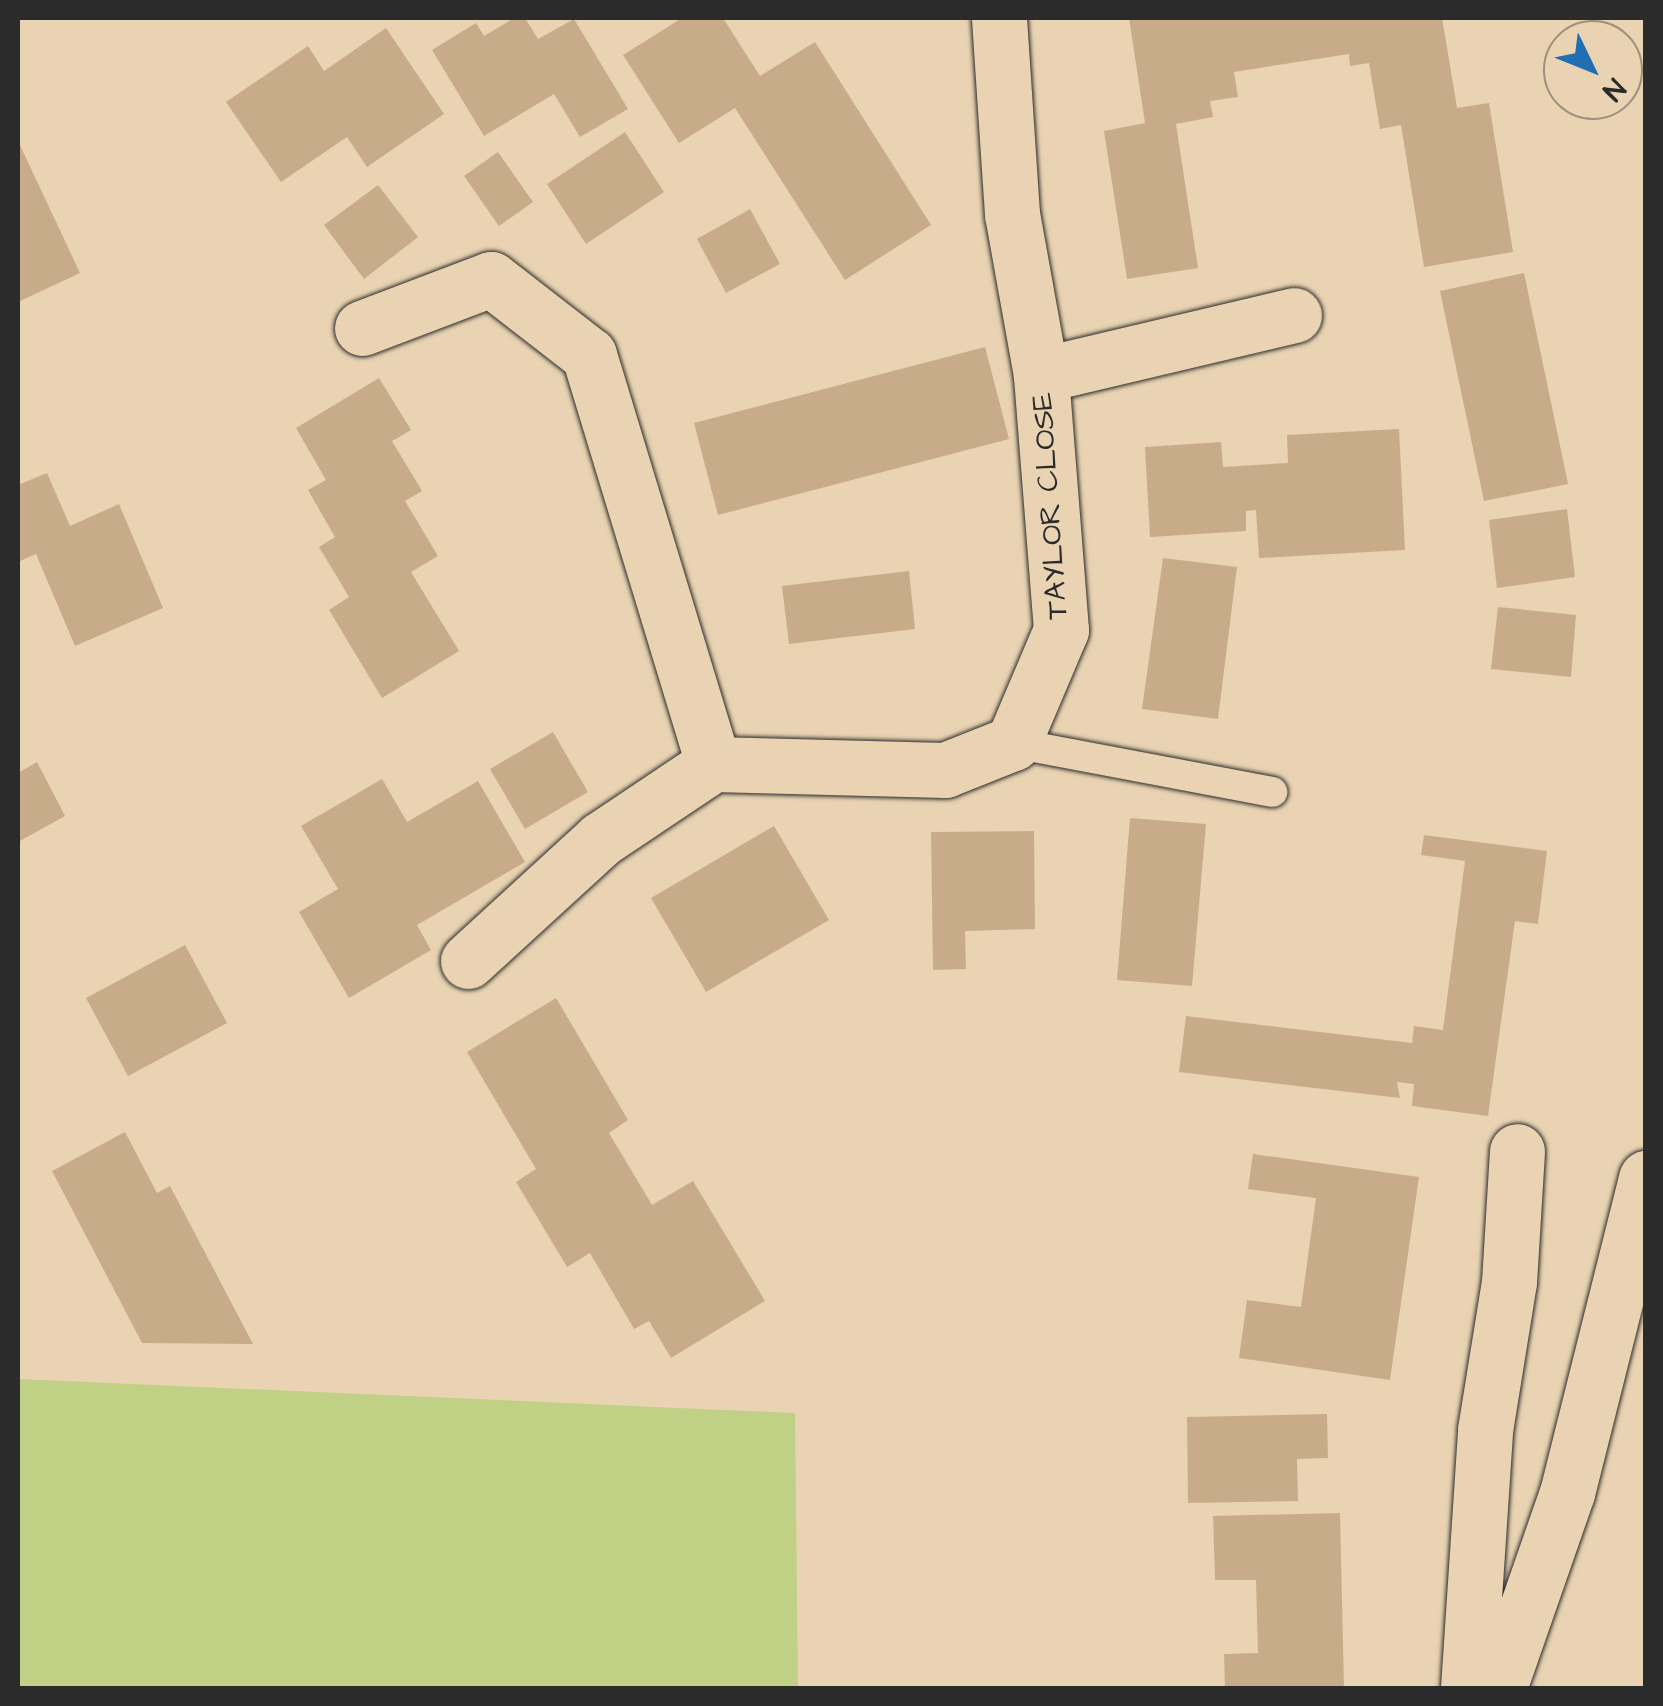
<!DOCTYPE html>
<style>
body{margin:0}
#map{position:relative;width:1663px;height:1706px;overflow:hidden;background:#e9d3b2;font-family:"Architects Daughter",sans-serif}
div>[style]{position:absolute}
.green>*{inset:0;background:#c0d186}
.building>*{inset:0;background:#c8ac89}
.roads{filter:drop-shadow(0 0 2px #2b2b2b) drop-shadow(0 0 2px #2b2b2b)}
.lane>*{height:30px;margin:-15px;padding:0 15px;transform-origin:15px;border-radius:15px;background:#e9d3b2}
.street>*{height:55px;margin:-27.5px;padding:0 27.5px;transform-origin:27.5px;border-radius:27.5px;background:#e9d3b2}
span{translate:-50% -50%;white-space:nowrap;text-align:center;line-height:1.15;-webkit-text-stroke:8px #e9d3b2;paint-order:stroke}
.street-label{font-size:30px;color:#2b2b2b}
.frame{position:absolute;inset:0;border:20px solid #2b2b2b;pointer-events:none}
.north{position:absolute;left:1543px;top:20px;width:100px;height:100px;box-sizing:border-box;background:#e9d3b2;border:2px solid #9d907c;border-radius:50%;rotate:133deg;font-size:28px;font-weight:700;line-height:40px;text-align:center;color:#2b2b2b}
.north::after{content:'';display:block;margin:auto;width:35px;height:45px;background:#1f6fb2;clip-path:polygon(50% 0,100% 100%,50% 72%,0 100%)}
</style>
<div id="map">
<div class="green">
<i style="clip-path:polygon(18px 1379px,795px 1413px,798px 1688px,18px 1688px)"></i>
</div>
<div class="building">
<i style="clip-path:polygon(514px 18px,525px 18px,538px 39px,574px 19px,628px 109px,580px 137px,554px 94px,484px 136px,432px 50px,476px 23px,484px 36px)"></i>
<i style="clip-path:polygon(682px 18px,723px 18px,760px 76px,815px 42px,931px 225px,845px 280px,735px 108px,679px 143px,623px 55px)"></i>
<i style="clip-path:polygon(1129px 18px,1442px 18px,1457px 108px,1489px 103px,1513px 252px,1424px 267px,1401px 125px,1380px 129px,1369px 63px,1350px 66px,1349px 54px,1234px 72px,1238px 97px,1210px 101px,1213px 117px,1176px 124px,1198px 268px,1127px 279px,1104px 131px,1145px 123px)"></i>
<i style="clip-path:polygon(386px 28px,444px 114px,367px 167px,347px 137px,281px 182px,226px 102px,308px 46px,324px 71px)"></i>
<i style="clip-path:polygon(625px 132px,664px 192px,586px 244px,547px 184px)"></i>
<i style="clip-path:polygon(18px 141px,80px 273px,18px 302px)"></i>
<i style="clip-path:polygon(498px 152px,533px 202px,499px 226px,464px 176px)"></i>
<i style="clip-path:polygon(378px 185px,418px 237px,364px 279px,324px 225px)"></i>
<i style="clip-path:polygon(750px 209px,780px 264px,726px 293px,697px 239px)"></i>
<i style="clip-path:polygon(1524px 273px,1568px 484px,1484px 501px,1440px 291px)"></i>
<i style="clip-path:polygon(985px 347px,1009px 439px,718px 515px,694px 423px)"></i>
<i style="clip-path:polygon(379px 378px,411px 430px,392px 441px,422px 491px,405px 501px,438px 556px,411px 572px,459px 651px,382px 698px,329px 610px,349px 597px,319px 547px,335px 537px,308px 490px,326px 480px,296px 428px)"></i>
<i style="clip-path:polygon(1399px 429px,1405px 550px,1259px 558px,1256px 510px,1246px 511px,1246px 531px,1150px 537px,1145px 447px,1221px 442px,1223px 467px,1288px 463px,1287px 435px)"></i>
<i style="clip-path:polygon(47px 473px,70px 526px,119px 504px,163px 608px,75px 646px,36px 554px,18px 562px,18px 485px)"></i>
<i style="clip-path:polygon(1567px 509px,1575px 577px,1497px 588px,1489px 520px)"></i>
<i style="clip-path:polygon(1163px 558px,1237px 567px,1218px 719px,1142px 709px)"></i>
<i style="clip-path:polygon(909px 571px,915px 629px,789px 644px,782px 586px)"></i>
<i style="clip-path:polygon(1498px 607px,1576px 615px,1571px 677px,1491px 669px)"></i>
<i style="clip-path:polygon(553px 732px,588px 792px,525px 829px,490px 769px)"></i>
<i style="clip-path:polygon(37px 762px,65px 816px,18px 842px,18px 773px)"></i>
<i style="clip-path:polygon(382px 779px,407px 822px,478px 781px,525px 862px,417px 925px,431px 950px,349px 998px,299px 912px,338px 889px,301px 826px)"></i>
<i style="clip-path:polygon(1130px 818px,1206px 824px,1192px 986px,1117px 980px)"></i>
<i style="clip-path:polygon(774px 826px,829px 920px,706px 992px,651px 898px)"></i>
<i style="clip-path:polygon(1034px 831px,1035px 929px,965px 931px,966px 969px,933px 970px,931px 832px)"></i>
<i style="clip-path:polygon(1424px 835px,1547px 851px,1538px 924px,1515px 921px,1488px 1116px,1412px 1106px,1414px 1084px,1397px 1082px,1400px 1098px,1179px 1072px,1186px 1016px,1412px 1043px,1414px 1026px,1443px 1030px,1465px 861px,1421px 855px)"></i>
<i style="clip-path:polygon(185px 945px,227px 1023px,128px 1076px,86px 998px)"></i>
<i style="clip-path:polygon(556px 998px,628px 1120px,609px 1133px,652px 1205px,693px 1181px,765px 1301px,671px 1358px,649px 1321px,634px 1329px,590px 1253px,567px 1267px,516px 1182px,536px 1169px,467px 1052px)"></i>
<i style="clip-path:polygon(125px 1132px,157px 1193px,170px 1186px,253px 1344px,142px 1343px,52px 1171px)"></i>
<i style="clip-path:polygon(1253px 1154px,1419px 1177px,1390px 1380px,1239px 1358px,1247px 1300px,1301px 1307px,1316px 1198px,1248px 1189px)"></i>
<i style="clip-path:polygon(1327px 1414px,1328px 1458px,1297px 1459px,1298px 1501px,1188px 1503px,1187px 1417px)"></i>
<i style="clip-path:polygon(1340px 1513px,1344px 1688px,1225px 1688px,1224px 1654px,1258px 1653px,1256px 1580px,1215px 1580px,1213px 1516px)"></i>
</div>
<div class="roads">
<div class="lane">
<i style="left:1013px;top:743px;width:264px;rotate:10.7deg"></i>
</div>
<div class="street">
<i style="left:362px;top:328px;width:138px;rotate:-20.8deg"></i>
<i style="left:491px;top:279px;width:124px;rotate:37.8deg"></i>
<i style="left:589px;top:355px;width:427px;rotate:73.1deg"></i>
<i style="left:713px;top:764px;width:232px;rotate:1.5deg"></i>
<i style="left:945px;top:770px;width:73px;rotate:-21.7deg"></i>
<i style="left:1013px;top:743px;width:123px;rotate:-67deg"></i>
<i style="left:1061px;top:630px;width:256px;rotate:-94.5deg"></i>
<i style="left:1041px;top:375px;width:164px;rotate:-100.2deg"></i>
<i style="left:1012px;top:214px;width:196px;rotate:-93.8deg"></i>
<i style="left:1041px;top:375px;width:260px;rotate:-13.3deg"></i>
<i style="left:468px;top:961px;width:180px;rotate:-42.5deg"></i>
<i style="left:601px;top:839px;width:135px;rotate:-33.8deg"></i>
<i style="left:1468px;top:1688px;width:259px;rotate:-86.2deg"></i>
<i style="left:1485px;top:1430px;width:150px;rotate:-80.8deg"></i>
<i style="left:1509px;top:1282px;width:131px;rotate:-86.5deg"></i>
<i style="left:1499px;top:1688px;width:207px;rotate:-70.8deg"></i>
<i style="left:1567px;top:1493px;width:325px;rotate:-75.9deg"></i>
</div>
</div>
<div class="street-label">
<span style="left:1050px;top:506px;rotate:-94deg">TAYLOR CLOSE</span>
</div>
<div class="frame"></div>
<div class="north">N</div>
</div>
